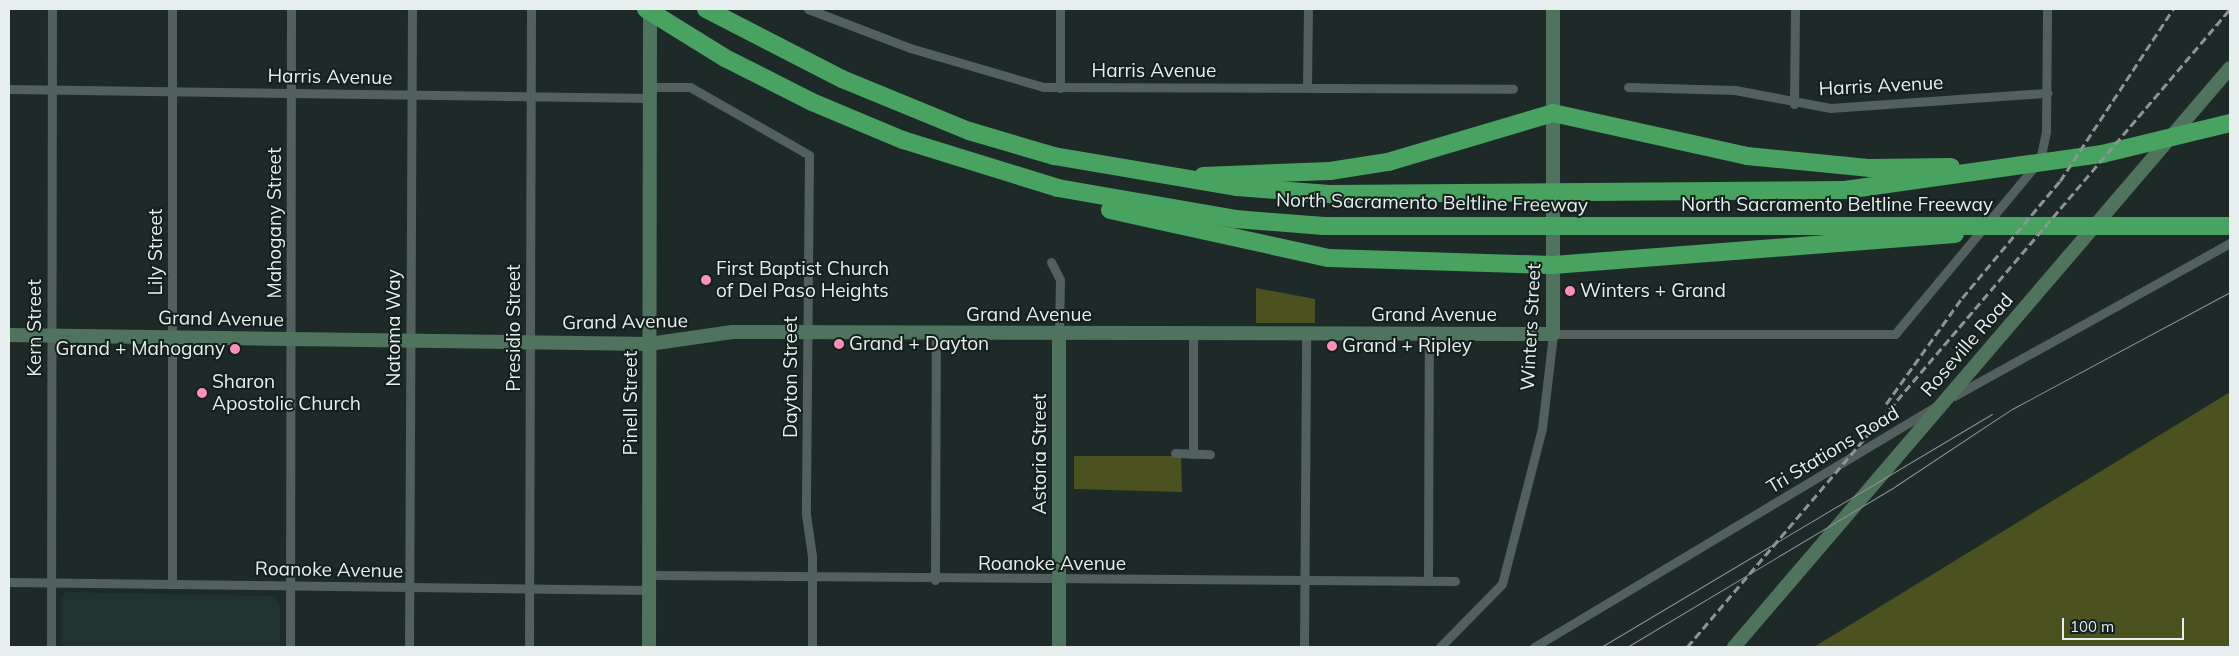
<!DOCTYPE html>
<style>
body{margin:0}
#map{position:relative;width:2239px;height:656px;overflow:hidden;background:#1d2a28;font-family:Mulish,sans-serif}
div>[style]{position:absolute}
.built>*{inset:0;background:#1f3431}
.green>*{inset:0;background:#4b511f}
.street>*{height:9px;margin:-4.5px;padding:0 4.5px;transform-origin:4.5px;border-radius:4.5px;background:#52605e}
.secondary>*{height:14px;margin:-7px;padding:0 7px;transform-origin:7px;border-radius:7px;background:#4f745e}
.highway>*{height:18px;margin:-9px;padding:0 9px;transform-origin:9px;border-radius:9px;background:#47a35f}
.tram>*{height:1px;margin:-0.5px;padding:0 0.5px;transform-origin:0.5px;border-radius:0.5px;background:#8b9594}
.rail>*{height:2.5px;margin-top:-1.25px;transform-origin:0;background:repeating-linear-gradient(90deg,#8b9594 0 8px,transparent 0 12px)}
.dots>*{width:14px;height:14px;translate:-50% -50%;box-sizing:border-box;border:2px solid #14201e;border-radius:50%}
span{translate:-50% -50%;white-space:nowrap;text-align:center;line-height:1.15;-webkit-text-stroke:4px #14201e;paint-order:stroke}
.street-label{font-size:19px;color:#e7efee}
.poi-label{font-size:19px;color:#e7efee}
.left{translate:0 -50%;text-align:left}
.right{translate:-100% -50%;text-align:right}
.frame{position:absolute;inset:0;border:10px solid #e7efee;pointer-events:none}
.scale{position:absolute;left:2062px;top:618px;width:122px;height:22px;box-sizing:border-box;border:2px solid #e7efee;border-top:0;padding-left:6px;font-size:15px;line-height:18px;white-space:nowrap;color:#e7efee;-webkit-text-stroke:4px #14201e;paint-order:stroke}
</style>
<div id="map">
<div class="built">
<i style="clip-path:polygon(66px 592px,274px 596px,280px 604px,280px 647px,62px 647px,61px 600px)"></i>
</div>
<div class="green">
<i style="clip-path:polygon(1256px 288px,1315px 299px,1315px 323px,1256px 323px)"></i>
<i style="clip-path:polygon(2230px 392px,2230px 647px,1814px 647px)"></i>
<i style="clip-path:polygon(1074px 456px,1181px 456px,1182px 492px,1074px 489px)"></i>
</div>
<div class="street">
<i style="left:172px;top:9px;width:575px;rotate:90deg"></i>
<i style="left:808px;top:9px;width:109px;rotate:20.9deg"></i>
<i style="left:910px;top:48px;width:139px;rotate:16.3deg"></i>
<i style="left:1043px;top:87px;width:470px;rotate:0.2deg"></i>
<i style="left:651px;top:87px;width:39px"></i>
<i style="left:690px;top:87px;width:137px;rotate:29.7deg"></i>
<i style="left:809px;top:155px;width:359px;rotate:90.5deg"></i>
<i style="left:806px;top:514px;width:42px;rotate:81.9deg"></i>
<i style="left:812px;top:556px;width:91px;rotate:90deg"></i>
<i style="left:1307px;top:87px;width:78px;rotate:-89.3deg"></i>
<i style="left:1628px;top:87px;width:107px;rotate:1.6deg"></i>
<i style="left:1735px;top:90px;width:97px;rotate:10.7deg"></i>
<i style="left:1830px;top:108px;width:218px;rotate:-4deg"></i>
<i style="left:1060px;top:88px;width:79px;rotate:-90deg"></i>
<i style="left:9px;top:89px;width:641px;rotate:0.8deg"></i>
<i style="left:1794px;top:104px;width:95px;rotate:-89.4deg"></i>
<i style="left:1051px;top:262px;width:20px;rotate:63deg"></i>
<i style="left:1060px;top:280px;width:54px;rotate:91.1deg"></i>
<i style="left:1954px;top:396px;width:316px;rotate:-29deg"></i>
<i style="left:1175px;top:453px;width:35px;rotate:2deg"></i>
<i style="left:1193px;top:454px;width:120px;rotate:-90deg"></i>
<i style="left:650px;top:575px;width:805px;rotate:0.43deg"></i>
<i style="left:935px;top:580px;width:246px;rotate:-89.8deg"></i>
<i style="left:1428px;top:581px;width:247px;rotate:-89.8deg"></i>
<i style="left:9px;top:582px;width:641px;rotate:0.72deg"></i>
<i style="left:51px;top:647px;width:638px;rotate:-89.91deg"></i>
<i style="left:290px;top:647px;width:638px;rotate:-89.91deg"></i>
<i style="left:409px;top:647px;width:638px;rotate:-89.73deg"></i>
<i style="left:529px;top:647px;width:638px;rotate:-89.82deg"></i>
<i style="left:1304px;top:647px;width:313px;rotate:-89.6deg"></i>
<i style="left:1440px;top:647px;width:88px;rotate:-45.5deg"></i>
<i style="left:1502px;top:584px;width:161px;rotate:-75.6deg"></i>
<i style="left:1542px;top:428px;width:95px;rotate:-83.3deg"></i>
<i style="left:1553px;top:334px;width:342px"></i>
<i style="left:1895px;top:334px;width:226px;rotate:-50.2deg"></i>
<i style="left:2040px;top:160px;width:30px;rotate:-78deg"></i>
<i style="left:2046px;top:131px;width:122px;rotate:-89.5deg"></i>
<i style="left:1534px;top:647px;width:467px;rotate:-30.9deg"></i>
</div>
<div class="secondary">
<i style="left:9px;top:335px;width:640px;rotate:0.81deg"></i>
<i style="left:649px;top:344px;width:84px;rotate:-8.2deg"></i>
<i style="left:732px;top:332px;width:821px;rotate:0.14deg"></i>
<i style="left:1553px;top:334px;width:325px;rotate:-90deg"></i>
<i style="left:649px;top:647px;width:638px;rotate:-89.91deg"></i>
<i style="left:1059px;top:647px;width:313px;rotate:-90deg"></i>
<i style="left:1734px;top:647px;width:762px;rotate:-49.42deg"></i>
</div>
<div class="highway">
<i style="left:646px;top:9px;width:93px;rotate:31.8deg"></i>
<i style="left:725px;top:58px;width:97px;rotate:26.8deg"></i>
<i style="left:812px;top:102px;width:99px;rotate:22.7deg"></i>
<i style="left:903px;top:140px;width:162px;rotate:17.2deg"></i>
<i style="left:1058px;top:188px;width:180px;rotate:9.9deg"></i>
<i style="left:1235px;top:219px;width:89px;rotate:4.5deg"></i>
<i style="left:1324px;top:226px;width:906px"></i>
<i style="left:706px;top:9px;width:153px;rotate:27.2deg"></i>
<i style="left:842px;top:79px;width:137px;rotate:22.3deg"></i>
<i style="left:969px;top:131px;width:89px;rotate:16.4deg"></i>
<i style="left:1054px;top:156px;width:186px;rotate:9.6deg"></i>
<i style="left:1237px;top:187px;width:93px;rotate:4.3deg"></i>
<i style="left:1330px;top:194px;width:515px;rotate:-0.45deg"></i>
<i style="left:1845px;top:190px;width:260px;rotate:-8deg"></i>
<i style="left:2102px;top:154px;width:132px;rotate:-13.6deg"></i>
<i style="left:1203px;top:176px;width:127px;rotate:-2.3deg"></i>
<i style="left:1330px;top:171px;width:59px;rotate:-8.8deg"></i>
<i style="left:1388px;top:162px;width:172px;rotate:-16.5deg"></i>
<i style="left:1553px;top:113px;width:199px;rotate:12.5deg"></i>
<i style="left:1747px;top:156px;width:124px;rotate:5.6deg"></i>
<i style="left:1870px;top:168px;width:81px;rotate:-0.7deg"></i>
<i style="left:1110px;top:210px;width:224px;rotate:12.4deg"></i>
<i style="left:1329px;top:258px;width:224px;rotate:1.8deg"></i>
<i style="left:1553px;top:265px;width:403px;rotate:-4.4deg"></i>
</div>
<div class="tram">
<i style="left:1601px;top:647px;width:455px;rotate:-30.8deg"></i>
<i style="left:1627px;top:647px;width:311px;rotate:-30.9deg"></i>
<i style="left:1894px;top:487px;width:141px;rotate:-33.5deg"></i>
<i style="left:2012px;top:409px;width:247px;rotate:-28.2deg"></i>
</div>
<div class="rail">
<i style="left:1886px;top:404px;width:130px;rotate:-54.4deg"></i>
<i style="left:1962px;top:298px;width:153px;rotate:-50.1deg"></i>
<i style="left:2060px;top:181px;width:206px;rotate:-56.7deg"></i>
<i style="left:1687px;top:647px;width:838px;rotate:-49.6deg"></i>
</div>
<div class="dots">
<i style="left:706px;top:280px;background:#fe8ebc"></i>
<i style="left:1570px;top:291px;background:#fe8ebc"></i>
<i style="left:839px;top:344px;background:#fe8ebc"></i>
<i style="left:1332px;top:346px;background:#fe8ebc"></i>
<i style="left:235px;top:349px;background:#fe8ebc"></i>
<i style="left:202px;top:393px;background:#fe8ebc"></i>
</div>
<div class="street-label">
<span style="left:1154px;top:71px">Harris Avenue</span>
<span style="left:330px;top:77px;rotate:1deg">Harris Avenue</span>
<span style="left:1881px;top:86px;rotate:-3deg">Harris Avenue</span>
<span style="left:1432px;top:203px;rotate:1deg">North Sacramento Beltline Freeway</span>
<span style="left:1837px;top:205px">North Sacramento Beltline Freeway</span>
<span style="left:275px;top:223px;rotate:-90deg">Mahogany Street</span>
<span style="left:156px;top:252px;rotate:-90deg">Lily Street</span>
<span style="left:1029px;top:315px">Grand Avenue</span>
<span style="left:1434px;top:315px">Grand Avenue</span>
<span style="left:221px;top:319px;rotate:1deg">Grand Avenue</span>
<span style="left:625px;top:322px;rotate:-1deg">Grand Avenue</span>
<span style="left:1531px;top:327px;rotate:-87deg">Winters Street</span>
<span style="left:35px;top:328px;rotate:-90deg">Kern Street</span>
<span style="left:394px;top:328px;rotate:-90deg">Natoma Way</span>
<span style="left:514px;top:328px;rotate:-90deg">Presidio Street</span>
<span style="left:1967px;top:345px;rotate:-49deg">Roseville Road</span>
<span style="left:791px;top:377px;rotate:-90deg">Dayton Street</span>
<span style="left:631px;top:403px;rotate:-90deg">Pinell Street</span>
<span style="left:1833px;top:450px;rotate:-31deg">Tri Stations Road</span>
<span style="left:1040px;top:454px;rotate:-90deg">Astoria Street</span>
<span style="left:1052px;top:564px">Roanoke Avenue</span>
<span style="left:329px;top:570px;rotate:1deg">Roanoke Avenue</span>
</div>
<div class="poi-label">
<span class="left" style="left:716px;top:280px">First Baptist Church<br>of Del Paso Heights</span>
<span class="left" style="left:1580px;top:291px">Winters + Grand</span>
<span class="left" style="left:849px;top:344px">Grand + Dayton</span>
<span class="left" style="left:1342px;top:346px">Grand + Ripley</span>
<span class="right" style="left:225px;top:349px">Grand + Mahogany</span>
<span class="left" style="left:212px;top:393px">Sharon<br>Apostolic Church</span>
</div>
<div class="frame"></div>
<div class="scale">100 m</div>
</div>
